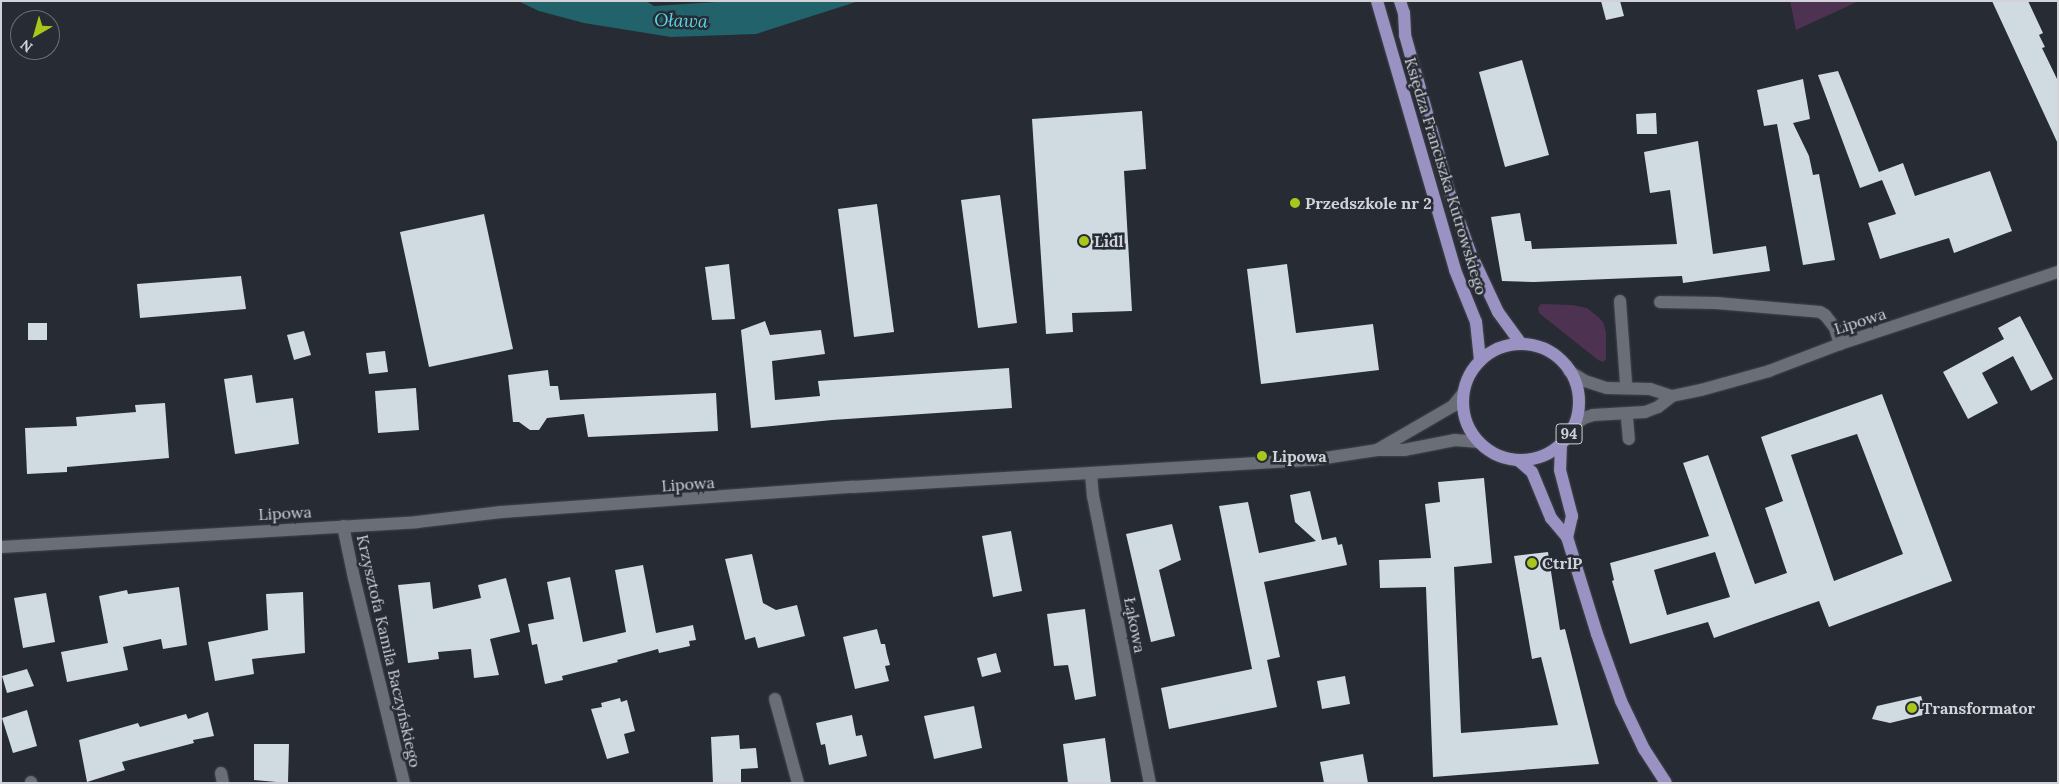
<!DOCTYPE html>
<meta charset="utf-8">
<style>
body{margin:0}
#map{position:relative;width:2059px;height:784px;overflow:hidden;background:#272b33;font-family:Lora,serif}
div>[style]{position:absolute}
.green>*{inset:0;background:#4e3251}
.water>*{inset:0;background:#22626a}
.building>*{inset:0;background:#cfdae1}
.roads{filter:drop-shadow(0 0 1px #42464c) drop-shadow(0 0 1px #42464c)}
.minor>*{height:12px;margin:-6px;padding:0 6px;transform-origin:6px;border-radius:6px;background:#696e77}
.major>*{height:12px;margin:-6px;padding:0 6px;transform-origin:6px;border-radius:6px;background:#9a92c3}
.major>.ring{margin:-6px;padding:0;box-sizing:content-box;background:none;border:12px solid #9a92c3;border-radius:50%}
.dots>*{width:14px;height:14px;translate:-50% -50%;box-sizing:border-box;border:2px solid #272b33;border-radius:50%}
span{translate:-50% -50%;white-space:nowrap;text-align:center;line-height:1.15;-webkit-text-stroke:5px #272b33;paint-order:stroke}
.shield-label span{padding:1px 4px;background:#272b33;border:1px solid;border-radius:4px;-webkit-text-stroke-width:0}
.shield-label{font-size:15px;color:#d1d3d9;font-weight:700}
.street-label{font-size:16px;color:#d1d3d9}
.poi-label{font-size:16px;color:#d1d3d9;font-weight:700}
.left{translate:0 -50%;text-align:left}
.water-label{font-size:18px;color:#5bd6e6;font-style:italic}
.frame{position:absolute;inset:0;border:2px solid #d1d3d9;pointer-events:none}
.north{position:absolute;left:10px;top:10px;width:50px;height:50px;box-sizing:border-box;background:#272b33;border:1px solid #6b6e75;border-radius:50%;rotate:218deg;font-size:14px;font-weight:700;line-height:20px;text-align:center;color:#d1d3d9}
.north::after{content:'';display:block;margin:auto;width:18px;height:22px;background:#a9c71a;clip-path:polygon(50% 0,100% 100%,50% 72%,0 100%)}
</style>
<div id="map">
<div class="green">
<i style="clip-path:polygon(1790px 1px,1859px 1px,1796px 30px)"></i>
<i style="clip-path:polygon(1541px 304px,1572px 305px,1587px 308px,1597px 316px,1603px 322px,1606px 332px,1606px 359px,1603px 362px,1598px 360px,1539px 313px,1538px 308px)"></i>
</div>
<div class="water">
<i style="clip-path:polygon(518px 1px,646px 1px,654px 6px,732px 1px,859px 1px,756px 34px,671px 37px,584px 23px,539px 11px)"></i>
</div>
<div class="building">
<i style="clip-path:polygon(1601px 1px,1620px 1px,1624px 16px,1606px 20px)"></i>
<i style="clip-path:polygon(1992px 1px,2028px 1px,2043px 33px,2039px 35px,2045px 47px,2042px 48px,2058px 81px,2058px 144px)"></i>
<i style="clip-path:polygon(1522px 60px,1549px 155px,1505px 167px,1479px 72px)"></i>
<i style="clip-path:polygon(1838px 71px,1879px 172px,1903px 163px,1915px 196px,1990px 171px,2012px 231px,1954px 253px,1949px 238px,1880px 259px,1868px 223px,1896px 214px,1882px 180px,1860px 188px,1818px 75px)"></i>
<i style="clip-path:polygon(1803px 79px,1810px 119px,1793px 123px,1809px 156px,1813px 175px,1819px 174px,1835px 260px,1803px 265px,1777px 124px,1764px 126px,1757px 90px)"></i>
<i style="clip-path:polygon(1142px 111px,1146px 169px,1124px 171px,1132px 311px,1072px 313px,1073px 332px,1046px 334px,1032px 119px)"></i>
<i style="clip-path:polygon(1656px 113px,1657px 134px,1637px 134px,1636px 114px)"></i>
<i style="clip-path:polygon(1698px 141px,1713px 254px,1766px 246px,1770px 271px,1683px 283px,1682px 276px,1534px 282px,1502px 281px,1491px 217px,1520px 213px,1525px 241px,1531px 241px,1532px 249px,1677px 244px,1670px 190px,1650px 193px,1644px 152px)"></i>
<i style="clip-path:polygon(1000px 195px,1017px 323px,978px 328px,961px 200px)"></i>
<i style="clip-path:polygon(877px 204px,894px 332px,854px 337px,838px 209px)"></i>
<i style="clip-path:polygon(484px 214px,513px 349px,429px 367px,400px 232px)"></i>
<i style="clip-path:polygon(729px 264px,735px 319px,712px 320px,705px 267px)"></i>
<i style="clip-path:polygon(1287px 264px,1296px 333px,1373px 324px,1379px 370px,1261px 384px,1247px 269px)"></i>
<i style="clip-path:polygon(241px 276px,246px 309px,140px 318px,137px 284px)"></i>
<i style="clip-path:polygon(2020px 316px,2053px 379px,2031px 391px,2013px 356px,1982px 373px,1998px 403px,1968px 419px,1943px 372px,2004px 339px,1998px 328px)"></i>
<i style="clip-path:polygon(765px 321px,770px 335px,821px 330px,825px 354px,772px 361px,775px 400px,820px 396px,818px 381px,1009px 368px,1012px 408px,832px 420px,751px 428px,741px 330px)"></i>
<i style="clip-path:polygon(28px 323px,47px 323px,47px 340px,28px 340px)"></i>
<i style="clip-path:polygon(304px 331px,311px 355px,294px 360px,287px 335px)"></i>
<i style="clip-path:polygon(385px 351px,388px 372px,369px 374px,366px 353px)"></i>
<i style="clip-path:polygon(548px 370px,550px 386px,558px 386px,560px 400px,716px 393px,718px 431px,588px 437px,584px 414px,547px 418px,539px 430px,530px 430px,519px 422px,513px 422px,508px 375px)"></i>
<i style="clip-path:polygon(252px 375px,256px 403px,293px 398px,299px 444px,235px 454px,224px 379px)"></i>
<i style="clip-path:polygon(416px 388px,419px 430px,378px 433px,375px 391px)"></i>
<i style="clip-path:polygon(evenodd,1882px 394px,1952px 581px,1829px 627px,1819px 601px,1714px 638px,1708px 622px,1630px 644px,1612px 581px,1614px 580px,1610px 563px,1709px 536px,1683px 463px,1708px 455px,1755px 584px,1787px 573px,1765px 508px,1783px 501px,1761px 437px,1882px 394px,1857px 434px,1903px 554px,1834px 581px,1791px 455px,1857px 434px,1882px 394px,1715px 552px,1730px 597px,1667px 615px,1654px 570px,1715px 552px)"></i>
<i style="clip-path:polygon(165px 403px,169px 458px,67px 467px,67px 472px,27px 474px,25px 428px,77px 426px,76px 417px,136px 412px,135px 405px)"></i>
<i style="clip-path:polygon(1484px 478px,1492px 563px,1454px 567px,1461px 733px,1558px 725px,1541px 657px,1532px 659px,1514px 556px,1548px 552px,1560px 630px,1565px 629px,1599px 764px,1433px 777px,1426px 587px,1380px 588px,1379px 560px,1431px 558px,1425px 504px,1440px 502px,1438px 482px)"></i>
<i style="clip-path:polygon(1310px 491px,1322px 540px,1336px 537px,1338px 545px,1342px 544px,1347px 565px,1264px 582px,1280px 657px,1267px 660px,1277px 707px,1169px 729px,1161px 688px,1252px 669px,1219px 506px,1248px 502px,1259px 553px,1316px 541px,1295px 522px,1290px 495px)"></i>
<i style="clip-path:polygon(1172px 524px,1181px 560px,1159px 570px,1175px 636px,1151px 642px,1126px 534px)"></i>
<i style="clip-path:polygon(1011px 531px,1022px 591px,993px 597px,982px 536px)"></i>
<i style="clip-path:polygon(752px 554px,763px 603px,776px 610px,797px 605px,805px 636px,758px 648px,755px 637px,745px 640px,725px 559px)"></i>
<i style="clip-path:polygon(643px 565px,656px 633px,693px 625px,696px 640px,689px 641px,690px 646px,659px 653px,658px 649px,617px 660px,618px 662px,562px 676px,563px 680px,545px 684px,537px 644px,532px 645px,528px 624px,554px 619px,547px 582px,570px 577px,583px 642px,626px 632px,615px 570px)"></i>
<i style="clip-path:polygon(506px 578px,520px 632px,490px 639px,499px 675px,474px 678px,471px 649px,438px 652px,439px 659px,408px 663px,398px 585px,430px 582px,433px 609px,481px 598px,478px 585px)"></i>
<i style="clip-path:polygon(179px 587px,187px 645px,163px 649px,161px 639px,123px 647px,128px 670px,67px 682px,61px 652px,108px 643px,99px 596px,127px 590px,128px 594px)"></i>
<i style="clip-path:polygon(303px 592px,305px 653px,252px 659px,254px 674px,215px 681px,208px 642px,268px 630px,266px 594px)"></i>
<i style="clip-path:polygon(46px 593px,55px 642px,23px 648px,14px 598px)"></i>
<i style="clip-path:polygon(1085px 609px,1096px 696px,1075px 700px,1068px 665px,1054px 666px,1047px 614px)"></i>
<i style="clip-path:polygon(877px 629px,881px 644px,885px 644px,887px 654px,890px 665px,885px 666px,889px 681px,855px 689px,843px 637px)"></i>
<i style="clip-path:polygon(996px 653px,1001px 672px,982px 677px,977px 658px)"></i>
<i style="clip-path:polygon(27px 669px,34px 686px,7px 693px,2px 676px)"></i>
<i style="clip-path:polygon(1345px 676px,1350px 704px,1322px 709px,1317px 681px)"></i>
<i style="clip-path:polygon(1921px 696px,1927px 714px,1890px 723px,1872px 719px,1877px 706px)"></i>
<i style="clip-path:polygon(620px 698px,621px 702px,627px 700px,635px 731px,624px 734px,629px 753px,607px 759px,591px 709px,602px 707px,601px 703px)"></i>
<i style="clip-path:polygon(974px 706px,982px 748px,934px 759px,924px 716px)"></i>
<i style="clip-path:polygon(27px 710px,37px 746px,13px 753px,2px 718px)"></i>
<i style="clip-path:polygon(208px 712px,214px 736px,193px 740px,194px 743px,122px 762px,125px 770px,87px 782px,79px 740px,138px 723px,140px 727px,186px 714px,188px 719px)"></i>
<i style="clip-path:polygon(852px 715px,856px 736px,862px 735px,867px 756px,829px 765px,825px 744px,821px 745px,816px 723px)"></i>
<i style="clip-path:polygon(739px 735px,740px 749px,756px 748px,758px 768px,741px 769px,741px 783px,713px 783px,711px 737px)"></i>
<i style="clip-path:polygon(1105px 738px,1111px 783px,1068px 783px,1063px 744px)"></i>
<i style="clip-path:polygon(254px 744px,289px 744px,288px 783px,254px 780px)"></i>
<i style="clip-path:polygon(1363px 754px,1368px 783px,1324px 783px,1320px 762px)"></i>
</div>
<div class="roads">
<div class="minor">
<i style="left:1620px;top:301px;width:81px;rotate:85.8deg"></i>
<i style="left:1660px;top:302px;width:56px;rotate:1deg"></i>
<i style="left:1716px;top:303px;width:104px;rotate:4.9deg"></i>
<i style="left:1820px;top:312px;width:6px;rotate:31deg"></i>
<i style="left:1825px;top:315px;width:16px;rotate:52deg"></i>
<i style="left:1835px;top:328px;width:17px;rotate:73deg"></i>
<i style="left:1569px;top:371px;width:19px;rotate:32deg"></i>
<i style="left:1585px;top:381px;width:23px;rotate:18deg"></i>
<i style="left:1607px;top:388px;width:43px;rotate:1.3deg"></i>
<i style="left:1650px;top:389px;width:23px;rotate:18deg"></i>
<i style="left:1672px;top:396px;width:30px;rotate:-12deg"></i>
<i style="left:1701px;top:390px;width:71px;rotate:-15.6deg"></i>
<i style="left:1769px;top:371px;width:76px;rotate:-20.8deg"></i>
<i style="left:1840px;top:344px;width:230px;rotate:-18.3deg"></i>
<i style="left:1627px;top:418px;width:21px;rotate:85deg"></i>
<i style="left:1574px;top:425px;width:12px;rotate:-35deg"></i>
<i style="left:1584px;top:418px;width:9px;rotate:-18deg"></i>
<i style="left:1593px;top:415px;width:52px;rotate:-3.3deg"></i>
<i style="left:1645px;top:412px;width:14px;rotate:-21deg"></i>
<i style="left:1658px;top:407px;width:18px;rotate:-38deg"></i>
<i style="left:1377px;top:450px;width:88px;rotate:-30.1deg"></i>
<i style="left:1453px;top:406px;width:16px;rotate:-52deg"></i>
<i style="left:1091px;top:474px;width:22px;rotate:85deg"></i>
<i style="left:1093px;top:496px;width:293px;rotate:78.8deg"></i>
<i style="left:343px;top:526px;width:53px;rotate:78.1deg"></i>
<i style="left:354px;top:578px;width:211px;rotate:76.3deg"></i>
<i style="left:1px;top:547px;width:417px;rotate:-3.4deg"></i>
<i style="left:417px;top:522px;width:85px;rotate:-6.8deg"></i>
<i style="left:501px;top:512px;width:353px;rotate:-4.1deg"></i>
<i style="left:853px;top:487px;width:460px;rotate:-3.4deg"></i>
<i style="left:1312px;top:460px;width:66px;rotate:-8.7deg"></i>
<i style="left:1377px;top:450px;width:27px"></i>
<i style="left:1404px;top:450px;width:52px;rotate:-11.1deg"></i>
<i style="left:1455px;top:440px;width:24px;rotate:5deg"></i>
<i style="left:775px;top:699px;width:87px;rotate:74.7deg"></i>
<i style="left:221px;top:773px;width:10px;rotate:79deg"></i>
<i style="left:31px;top:782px;width:1px;rotate:90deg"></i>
</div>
<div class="major">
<i style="left:1377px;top:1px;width:280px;rotate:73.8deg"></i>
<i style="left:1455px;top:270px;width:56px;rotate:68deg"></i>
<i style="left:1476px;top:322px;width:39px;rotate:84deg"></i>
<i style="left:1400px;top:1px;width:13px;rotate:72deg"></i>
<i style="left:1404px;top:13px;width:22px;rotate:87deg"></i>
<i style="left:1405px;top:35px;width:45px;rotate:74.4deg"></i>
<i style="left:1417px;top:78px;width:125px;rotate:74.2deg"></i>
<i style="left:1451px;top:198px;width:57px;rotate:70.6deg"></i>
<i style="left:1470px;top:252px;width:66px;rotate:65deg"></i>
<i style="left:1498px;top:312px;width:39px;rotate:54deg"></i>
<i class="ring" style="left:1463px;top:344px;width:104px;height:104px"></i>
<i style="left:1561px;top:444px;width:26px;rotate:92deg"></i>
<i style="left:1560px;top:470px;width:48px;rotate:75.4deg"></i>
<i style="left:1572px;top:516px;width:22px;rotate:103deg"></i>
<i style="left:1518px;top:460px;width:18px;rotate:41deg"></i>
<i style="left:1532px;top:472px;width:50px;rotate:67.6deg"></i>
<i style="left:1551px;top:518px;width:25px;rotate:50deg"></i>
<i style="left:1567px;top:537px;width:102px;rotate:72.8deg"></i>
<i style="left:1597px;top:634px;width:71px;rotate:70.3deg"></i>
<i style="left:1621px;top:701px;width:53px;rotate:64.4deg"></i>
<i style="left:1644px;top:749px;width:40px;rotate:57.1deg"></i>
</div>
</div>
<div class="dots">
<i style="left:1295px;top:203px;background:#a9c71a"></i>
<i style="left:1084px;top:241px;background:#a9c71a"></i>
<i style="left:1262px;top:456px;background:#a9c71a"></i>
<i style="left:1532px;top:563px;background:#a9c71a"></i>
<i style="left:1912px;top:708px;background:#a9c71a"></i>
</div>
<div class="shield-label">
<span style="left:1569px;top:434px">94</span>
</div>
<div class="street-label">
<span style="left:1446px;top:176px;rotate:73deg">Księdza Franciszka Kutrowskiego</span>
<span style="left:1860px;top:321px;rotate:-18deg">Lipowa</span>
<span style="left:688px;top:484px;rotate:-4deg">Lipowa</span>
<span style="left:285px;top:513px;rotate:-3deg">Lipowa</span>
<span style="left:1135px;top:625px;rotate:79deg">Łąkowa</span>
<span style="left:389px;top:651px;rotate:77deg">Krzysztofa Kamila Baczyńskiego</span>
</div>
<div class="poi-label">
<span class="left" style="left:1305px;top:203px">Przedszkole nr 2</span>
<span class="left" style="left:1094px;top:241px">Lidl</span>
<span class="left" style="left:1272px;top:456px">Lipowa</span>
<span class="left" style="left:1542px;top:563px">CtrlP</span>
<span class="left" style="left:1922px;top:708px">Transformator</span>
</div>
<div class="water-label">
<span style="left:681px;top:21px;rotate:2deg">Oława</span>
</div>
<div class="frame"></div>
<div class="north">N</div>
</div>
